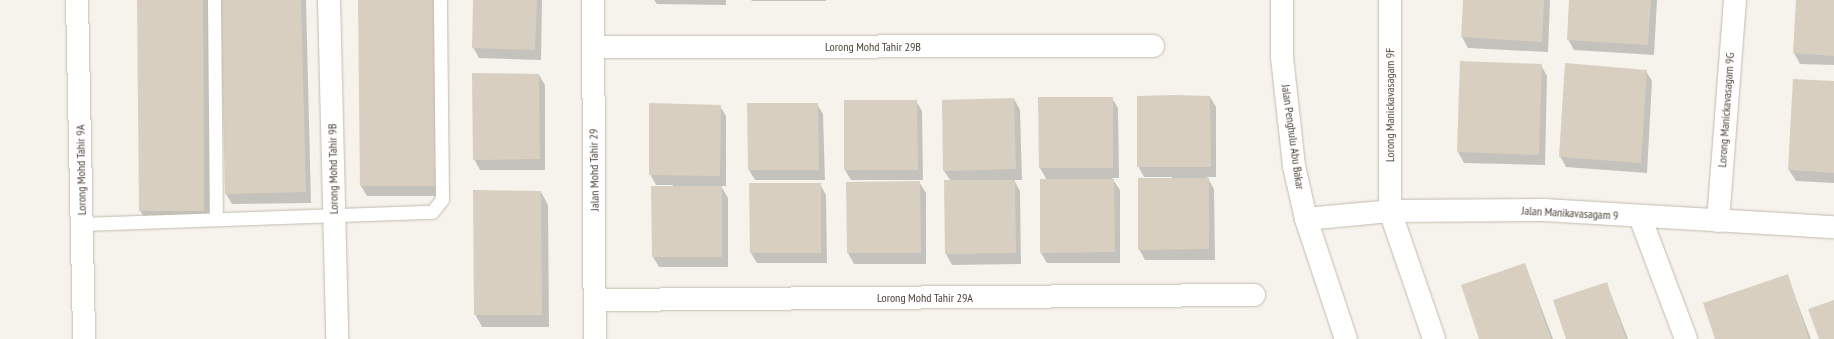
<!DOCTYPE html>
<style>
body{margin:0}
#map{position:relative;width:1834px;height:339px;overflow:hidden;background:#f6f3ec;font-family:"PT Sans Narrow",sans-serif}
div>[style]{position:absolute}
.shadow>*{inset:0;background:#0003}
.building>*{inset:0;background:#d8cfc1}
.roads{filter:drop-shadow(0 0 1px #c2bbae) drop-shadow(0 0 1px #c2bbae)}
.lane>*{height:13px;margin:-6.5px;padding:0 6.5px;transform-origin:6.5px;border-radius:6.5px;background:#fff}
.street>*{height:22px;margin:-11px;padding:0 11px;transform-origin:11px;border-radius:11px;background:#fff}
span{translate:-50% -50%;white-space:nowrap;text-align:center;line-height:1.15;-webkit-text-stroke:3px #fff;paint-order:stroke}
.street-label{font-size:12px;color:#4b4439}
</style>
<div id="map">
<div class="shadow">
<i style="clip-path:polygon(138px 0,209px 0,210px 221px,146px 221px,140px 210px)"></i>
<i style="clip-path:polygon(221px 0,306px 0,311px 203px,232px 204px,226px 194px)"></i>
<i style="clip-path:polygon(359px 0,445px 196px,367px 196px,361px 186px)"></i>
<i style="clip-path:polygon(474px 0,542px 0,541px 60px,479px 58px,473px 47px)"></i>
<i style="clip-path:polygon(654px 0,726px 0,726px 5px,657px 4px)"></i>
<i style="clip-path:polygon(751px 0,826px 0,826px 1px,752px 1px)"></i>
<i style="clip-path:polygon(1464px 0,1550px 0,1548px 52px,1468px 48px,1462px 37px)"></i>
<i style="clip-path:polygon(1570px 0,1657px 0,1654px 55px,1574px 50px,1568px 39px)"></i>
<i style="clip-path:polygon(1797px 0,1834px 0,1834px 65px,1800px 64px,1794px 53px)"></i>
<i style="clip-path:polygon(1461px 62px,1541px 65px,1547px 76px,1545px 165px,1464px 163px,1458px 152px)"></i>
<i style="clip-path:polygon(1646px 71px,1652px 81px,1647px 173px,1566px 167px,1560px 156px)"></i>
<i style="clip-path:polygon(539px 75px,545px 85px,545px 170px,480px 170px,474px 159px)"></i>
<i style="clip-path:polygon(1794px 80px,1834px 82px,1834px 183px,1796px 181px,1789px 170px)"></i>
<i style="clip-path:polygon(1210px 97px,1216px 107px,1216px 177px,1207px 177px,1214px 189px,1215px 260px,1145px 260px,1139px 249px,1172px 177px,1144px 177px,1138px 166px)"></i>
<i style="clip-path:polygon(1112px 98px,1118px 108px,1119px 178px,1112px 178px,1120px 190px,1120px 263px,1047px 263px,1041px 253px,1047px 180px,1040px 168px)"></i>
<i style="clip-path:polygon(1014px 99px,1020px 110px,1022px 180px,1014px 180px,1020px 191px,1021px 264px,952px 265px,946px 254px,945px 181px,951px 181px,944px 171px)"></i>
<i style="clip-path:polygon(916px 101px,922px 111px,923px 180px,851px 180px,845px 170px)"></i>
<i style="clip-path:polygon(817px 104px,823px 114px,825px 180px,755px 180px,749px 170px)"></i>
<i style="clip-path:polygon(720px 106px,726px 116px,726px 186px,721px 186px,728px 198px,728px 267px,659px 267px,653px 257px,673px 185px,656px 185px,650px 174px)"></i>
<i style="clip-path:polygon(919px 182px,926px 193px,926px 264px,854px 264px,848px 253px,847px 183px)"></i>
<i style="clip-path:polygon(820px 184px,826px 195px,827px 263px,757px 263px,751px 253px)"></i>
<i style="clip-path:polygon(541px 192px,548px 205px,549px 327px,482px 327px,475px 314px)"></i>
<i style="clip-path:polygon(1525px 264px,1553px 339px,1480px 339px)"></i>
<i style="clip-path:polygon(1787px 275px,1811px 339px,1716px 339px)"></i>
<i style="clip-path:polygon(1607px 284px,1628px 339px,1567px 339px)"></i>
</div>
<div class="building">
<i style="clip-path:polygon(137px 0,203px 0,204px 211px,139px 211px)"></i>
<i style="clip-path:polygon(220px 0,301px 0,306px 192px,225px 194px)"></i>
<i style="clip-path:polygon(358px 0,438px 0,439px 186px,360px 186px)"></i>
<i style="clip-path:polygon(473px 0,537px 0,535px 50px,472px 48px)"></i>
<i style="clip-path:polygon(1463px 0,1544px 0,1542px 42px,1461px 37px)"></i>
<i style="clip-path:polygon(1569px 0,1651px 0,1648px 45px,1567px 40px)"></i>
<i style="clip-path:polygon(1796px 0,1834px 0,1834px 56px,1793px 53px)"></i>
<i style="clip-path:polygon(1460px 61px,1542px 64px,1539px 155px,1457px 152px)"></i>
<i style="clip-path:polygon(1565px 63px,1647px 70px,1641px 163px,1559px 157px)"></i>
<i style="clip-path:polygon(472px 73px,539px 74px,540px 159px,473px 160px)"></i>
<i style="clip-path:polygon(1793px 79px,1834px 81px,1834px 173px,1788px 170px)"></i>
<i style="clip-path:polygon(1174px 95px,1210px 96px,1211px 167px,1137px 167px,1137px 96px)"></i>
<i style="clip-path:polygon(1038px 97px,1113px 97px,1113px 168px,1039px 168px)"></i>
<i style="clip-path:polygon(1014px 98px,1016px 169px,943px 171px,942px 100px)"></i>
<i style="clip-path:polygon(844px 100px,917px 100px,918px 170px,844px 170px)"></i>
<i style="clip-path:polygon(649px 103px,721px 105px,720px 176px,649px 175px)"></i>
<i style="clip-path:polygon(747px 103px,818px 103px,819px 170px,748px 170px)"></i>
<i style="clip-path:polygon(1138px 178px,1209px 178px,1209px 249px,1138px 250px)"></i>
<i style="clip-path:polygon(1040px 179px,1114px 179px,1115px 252px,1040px 253px)"></i>
<i style="clip-path:polygon(944px 180px,1015px 180px,1016px 253px,945px 254px)"></i>
<i style="clip-path:polygon(920px 181px,921px 253px,847px 253px,846px 182px)"></i>
<i style="clip-path:polygon(749px 183px,821px 183px,821px 253px,750px 253px)"></i>
<i style="clip-path:polygon(651px 186px,722px 186px,722px 257px,652px 257px)"></i>
<i style="clip-path:polygon(473px 190px,541px 191px,542px 315px,474px 315px)"></i>
<i style="clip-path:polygon(1525px 263px,1551px 339px,1479px 339px,1461px 285px)"></i>
<i style="clip-path:polygon(1788px 274px,1809px 339px,1715px 339px,1703px 303px)"></i>
<i style="clip-path:polygon(1607px 282px,1626px 339px,1566px 339px,1553px 300px)"></i>
<i style="clip-path:polygon(1834px 300px,1834px 339px,1819px 339px,1808px 309px)"></i>
</div>
<div class="roads">
<div class="lane">
<i style="left:214px;top:0;width:218px;rotate:89.5deg"></i>
<i style="left:82px;top:224px;width:350px;rotate:-2deg"></i>
<i style="left:432px;top:212px;width:16px;rotate:-52deg"></i>
<i style="left:442px;top:199px;width:199px;rotate:-90.6deg"></i>
</div>
<div class="street">
<i style="left:77px;top:0;width:339px;rotate:88.8deg"></i>
<i style="left:329px;top:0;width:339px;rotate:88.6deg"></i>
<i style="left:593px;top:0;width:339px;rotate:89.7deg"></i>
<i style="left:1282px;top:0;width:57px;rotate:90deg"></i>
<i style="left:1282px;top:57px;width:110px;rotate:83.7deg"></i>
<i style="left:1294px;top:166px;width:54px;rotate:77.2deg"></i>
<i style="left:1306px;top:219px;width:126px;rotate:71.6deg"></i>
<i style="left:1390px;top:0;width:211px;rotate:90deg"></i>
<i style="left:1390px;top:211px;width:135px;rotate:71deg"></i>
<i style="left:593px;top:47px;width:560px;rotate:-0.1deg"></i>
<i style="left:1640px;top:217px;width:130px;rotate:69.3deg"></i>
<i style="left:1306px;top:219px;width:84px;rotate:-5.4deg"></i>
<i style="left:1390px;top:211px;width:154px;rotate:-0.4deg"></i>
<i style="left:1544px;top:210px;width:290px;rotate:3.4deg"></i>
<i style="left:1718px;top:221px;width:222px;rotate:-85.6deg"></i>
<i style="left:596px;top:300px;width:658px;rotate:-0.44deg"></i>
</div>
</div>
<div class="street-label">
<span style="left:873px;top:47px">Lorong Mohd Tahir 29B</span>
<span style="left:1390px;top:105px;rotate:-90deg">Lorong Manickavasagam 9F</span>
<span style="left:1726px;top:110px;rotate:-86deg">Lorong Manickavasagam 9G</span>
<span style="left:1293px;top:137px;rotate:82deg">Jalan Penghulu Abu Bakar</span>
<span style="left:333px;top:169px;rotate:-91deg">Lorong Mohd Tahir 9B</span>
<span style="left:81px;top:170px;rotate:-91deg">Lorong Mohd Tahir 9A</span>
<span style="left:594px;top:170px;rotate:-91deg">Jalan Mohd Tahir 29</span>
<span style="left:1570px;top:213px;rotate:3deg">Jalan Manikavasagam 9</span>
<span style="left:925px;top:298px">Lorong Mohd Tahir 29A</span>
</div>
</div>
